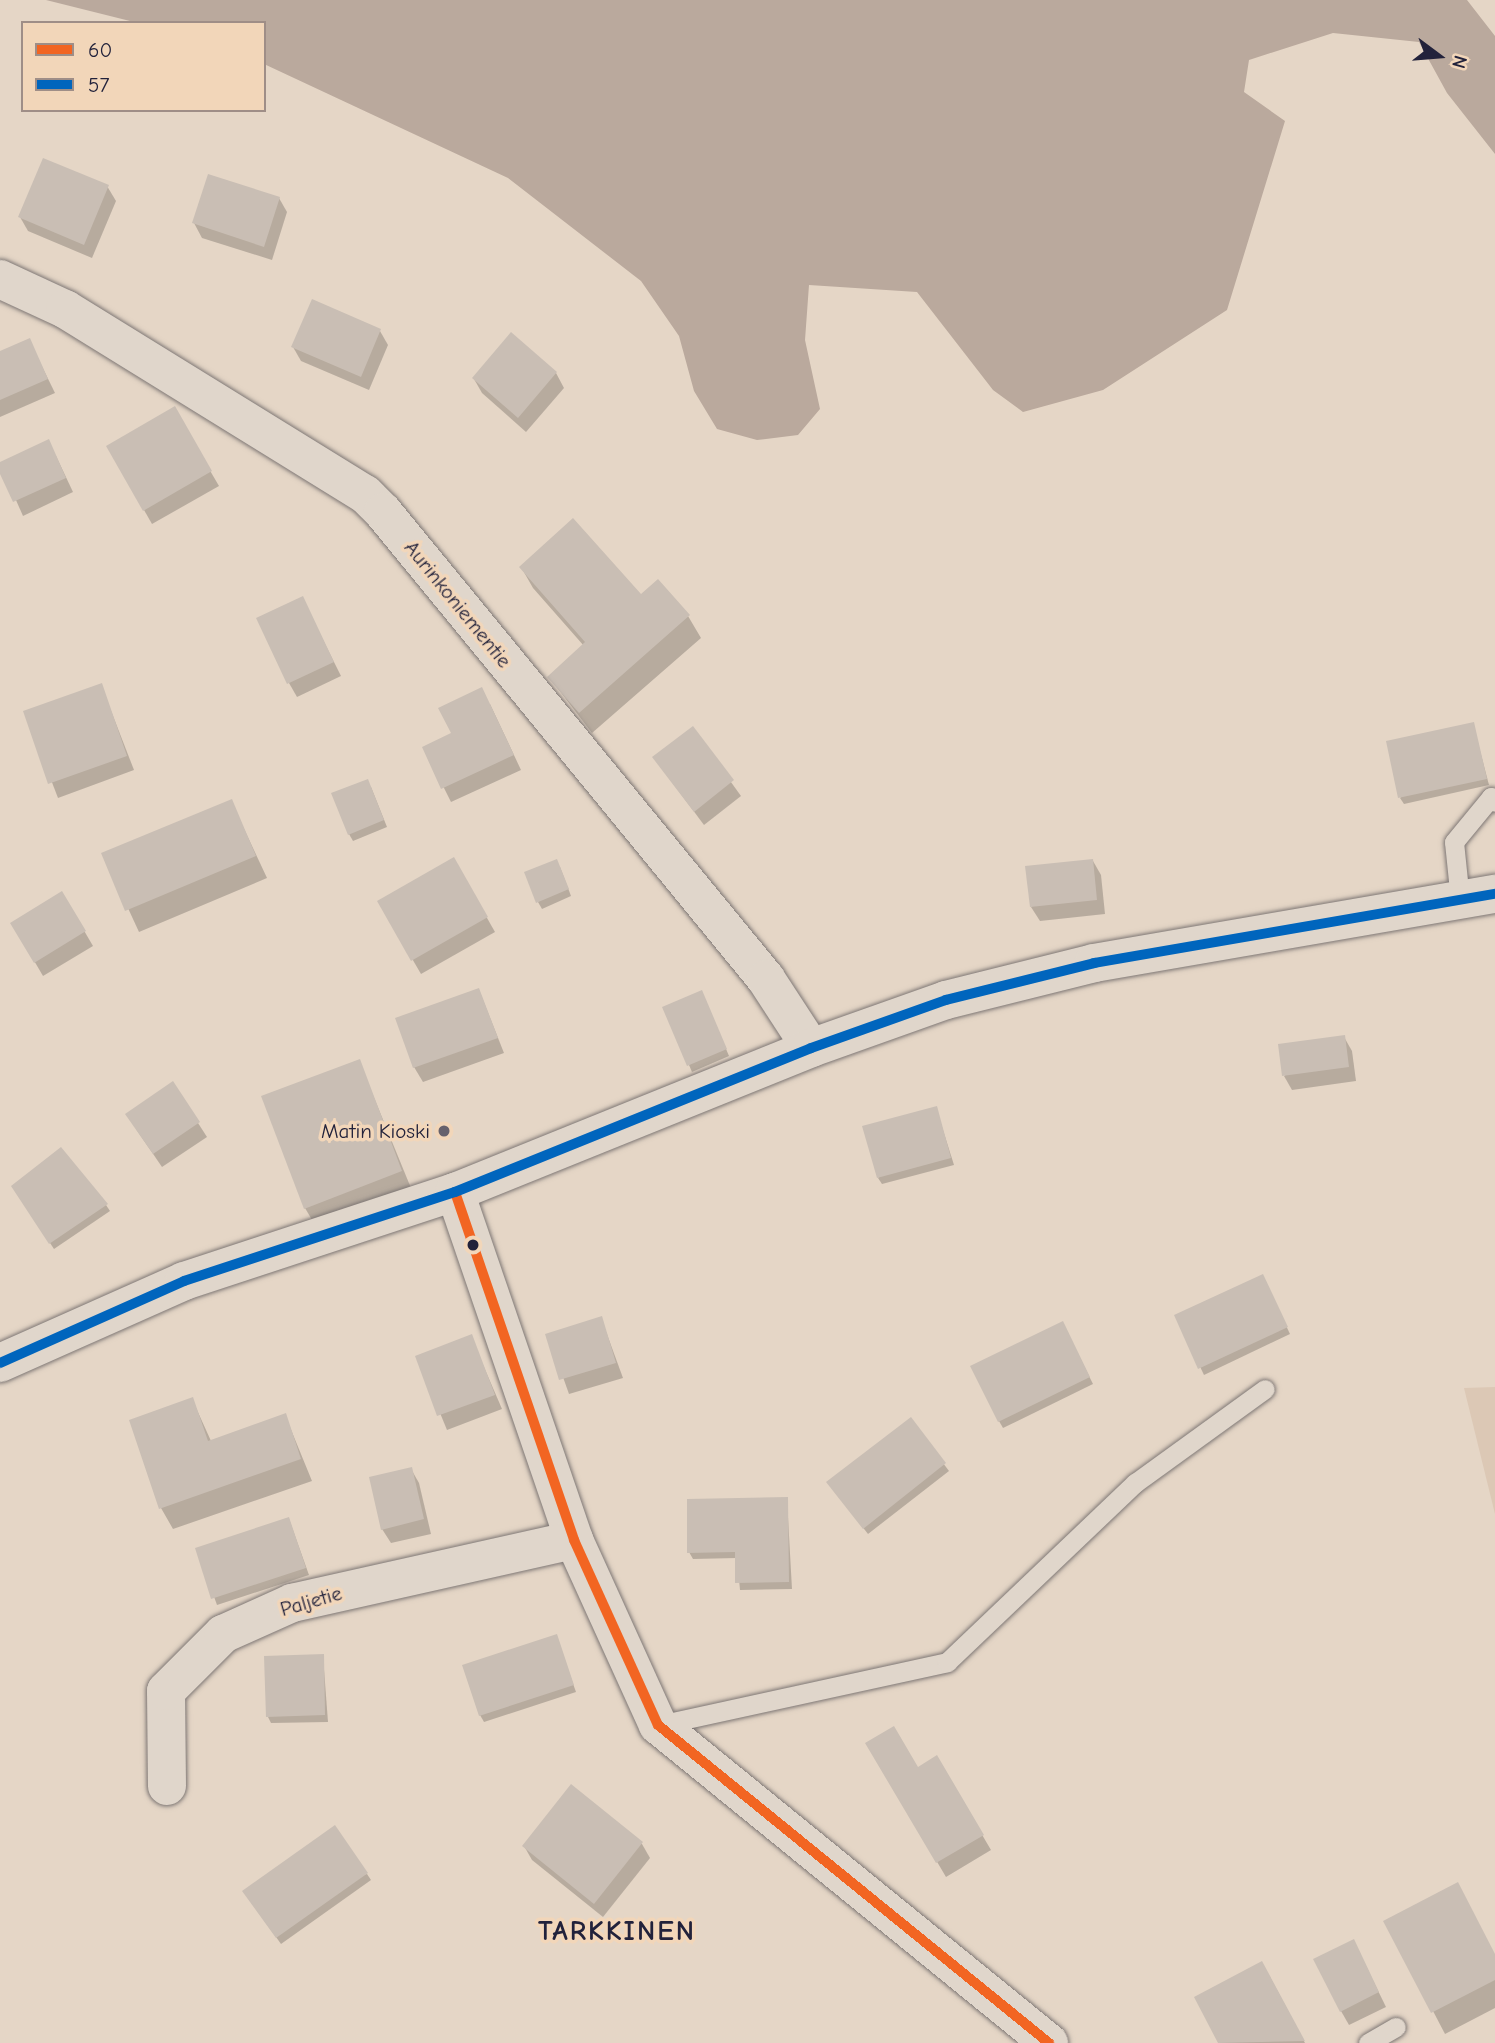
<!DOCTYPE html>
<style>
body{margin:0}
#map{position:relative;width:1495px;height:2043px;overflow:hidden;background:#e5d6c6;font-family:"Comic Neue",sans-serif}
div>[style]{position:absolute}
.green>*{inset:0;background:#dcc8b5}
.water>*{inset:0;background:#baa99d}
.shadow>*{inset:0;background:#0003}
.building>*{inset:0;background:#c9beb4}
.roads{filter:drop-shadow(0 0 2px #7e7775) drop-shadow(0 0 2px #7e7775)}
.lane>*{height:19px;margin:-9.5px;padding:0 9.5px;transform-origin:9.5px;border-radius:9.5px;background:#e0d6cb}
.street>*{height:38px;margin:-19px;padding:0 19px;transform-origin:19px;border-radius:19px;background:#e0d6cb}
.secondary>*{height:38px;margin:-19px;padding:0 19px;transform-origin:19px;border-radius:19px;background:#e0d6cb}
.bus-1>*{height:10px;margin:-5px;padding:0 5px;transform-origin:5px;border-radius:5px;background:#f26522}
.bus-2>*{height:10px;margin:-5px;padding:0 5px;transform-origin:5px;border-radius:5px;background:#0065bd}
.dots>*{width:19px;height:19px;translate:-50% -50%;box-sizing:border-box;border:4px solid #f2d6b9;border-radius:50%}
span{translate:-50% -50%;white-space:nowrap;text-align:center;line-height:1.15;-webkit-text-stroke:7px #f2d6b9;paint-order:stroke}
.street-label{font-size:21px;color:#22223b}
.poi-label{font-size:21px;color:#22223b}
.right{translate:-100% -50%;text-align:right}
.district-label{font-size:28px;color:#22223b;font-weight:700;letter-spacing:2px}
.legend{position:absolute;left:21px;top:21px;width:245px;height:91px;box-sizing:border-box;background:#f2d6b9;border:2px solid #9f8e87;margin:0;padding:9px 12px;list-style:none;font-size:21px;color:#22223b}
.legend li{display:flex;align-items:center;gap:14px;height:35px}
.legend b{width:35px;border:2px solid #9f8e87}
.north{position:absolute;left:1404px;top:21px;width:70px;height:70px;-webkit-text-stroke:5px #f2d6b9;paint-order:stroke;rotate:106deg;font-size:19px;font-weight:700;line-height:28px;text-align:center;color:#22223b}
.north::after{content:'';display:block;margin:auto;width:24px;height:32px;background:#22223b;clip-path:polygon(50% 0,100% 100%,50% 72%,0 100%)}
</style>
<div id="map">
<div class="green">
<i style="clip-path:polygon(1495px 1387px,1495px 1514px,1464px 1388px)"></i>
</div>
<div class="water">
<i style="clip-path:polygon(46px 0,1467px 0,1495px 36px,1495px 154px,1447px 93px,1419px 42px,1333px 33px,1249px 60px,1244px 92px,1285px 121px,1227px 310px,1103px 390px,1023px 412px,993px 390px,917px 292px,809px 285px,805px 340px,820px 409px,798px 435px,757px 440px,717px 429px,694px 391px,679px 336px,641px 281px,508px 178px,264px 64px,264px 23px,138px 23px)"></i>
</div>
<div class="shadow">
<i style="clip-path:polygon(107px 186px,116px 201px,92px 258px,28px 231px,20px 217px)"></i>
<i style="clip-path:polygon(279px 198px,287px 212px,272px 260px,202px 238px,194px 223px)"></i>
<i style="clip-path:polygon(380px 331px,388px 345px,369px 390px,301px 361px,293px 347px)"></i>
<i style="clip-path:polygon(512px 335px,556px 373px,564px 388px,526px 432px,482px 393px,474px 379px)"></i>
<i style="clip-path:polygon(29px 340px,55px 393px,0 417px,0 353px)"></i>
<i style="clip-path:polygon(174px 409px,219px 486px,152px 524px,108px 447px)"></i>
<i style="clip-path:polygon(56px 456px,73px 492px,23px 516px,0 464px)"></i>
<i style="clip-path:polygon(521px 567px,640px 597px,688px 616px,701px 638px,592px 733px,549px 677px,584px 646px,533px 588px)"></i>
<i style="clip-path:polygon(302px 598px,341px 676px,297px 697px,289px 683px)"></i>
<i style="clip-path:polygon(101px 685px,134px 770px,58px 798px,25px 712px)"></i>
<i style="clip-path:polygon(490px 704px,521px 770px,451px 802px,424px 748px,453px 734px)"></i>
<i style="clip-path:polygon(1473px 724px,1489px 785px,1404px 804px,1400px 798px)"></i>
<i style="clip-path:polygon(692px 728px,741px 796px,704px 825px,654px 758px)"></i>
<i style="clip-path:polygon(371px 787px,387px 827px,353px 841px,349px 834px)"></i>
<i style="clip-path:polygon(231px 801px,267px 878px,139px 932px,103px 854px)"></i>
<i style="clip-path:polygon(454px 860px,495px 932px,421px 974px,379px 902px)"></i>
<i style="clip-path:polygon(1093px 861px,1101px 875px,1105px 914px,1040px 921px,1031px 907px)"></i>
<i style="clip-path:polygon(560px 867px,571px 896px,542px 909px,538px 902px)"></i>
<i style="clip-path:polygon(62px 893px,93px 946px,43px 976px,12px 923px)"></i>
<i style="clip-path:polygon(479px 990px,504px 1053px,423px 1082px,414px 1067px)"></i>
<i style="clip-path:polygon(705px 999px,729px 1056px,692px 1072px,689px 1065px)"></i>
<i style="clip-path:polygon(1344px 1037px,1352px 1051px,1356px 1081px,1292px 1090px,1284px 1076px)"></i>
<i style="clip-path:polygon(359px 1061px,413px 1193px,318px 1230px,305px 1208px)"></i>
<i style="clip-path:polygon(936px 1108px,954px 1165px,882px 1184px,878px 1178px)"></i>
<i style="clip-path:polygon(198px 1123px,207px 1137px,162px 1167px,136px 1129px)"></i>
<i style="clip-path:polygon(17px 1193px,106px 1205px,110px 1211px,54px 1249px)"></i>
<i style="clip-path:polygon(1266px 1283px,1290px 1334px,1204px 1375px,1176px 1316px)"></i>
<i style="clip-path:polygon(601px 1318px,623px 1378px,569px 1394px,548px 1335px)"></i>
<i style="clip-path:polygon(1066px 1330px,1093px 1384px,1003px 1428px,999px 1421px)"></i>
<i style="clip-path:polygon(471px 1337px,502px 1409px,447px 1430px,417px 1357px)"></i>
<i style="clip-path:polygon(192px 1399px,211px 1441px,285px 1415px,312px 1481px,173px 1529px,161px 1508px)"></i>
<i style="clip-path:polygon(910px 1419px,949px 1471px,868px 1534px,833px 1489px)"></i>
<i style="clip-path:polygon(411px 1469px,419px 1483px,431px 1534px,391px 1543px,382px 1529px)"></i>
<i style="clip-path:polygon(787px 1499px,792px 1589px,740px 1590px,737px 1558px,693px 1559px,689px 1552px)"></i>
<i style="clip-path:polygon(289px 1519px,309px 1575px,217px 1605px,197px 1549px)"></i>
<i style="clip-path:polygon(556px 1636px,576px 1692px,484px 1722px,480px 1715px)"></i>
<i style="clip-path:polygon(323px 1656px,328px 1722px,271px 1723px,268px 1717px)"></i>
<i style="clip-path:polygon(867px 1743px,918px 1769px,937px 1758px,991px 1850px,946px 1877px)"></i>
<i style="clip-path:polygon(571px 1787px,642px 1844px,650px 1858px,603px 1917px,532px 1860px,524px 1846px)"></i>
<i style="clip-path:polygon(367px 1874px,371px 1880px,281px 1944px,248px 1898px)"></i>
<i style="clip-path:polygon(1386px 1921px,1495px 1955px,1495px 2008px,1445px 2034px)"></i>
<i style="clip-path:polygon(1361px 1956px,1386px 2007px,1349px 2025px,1341px 2011px)"></i>
<i style="clip-path:polygon(1270px 1977px,1305px 2043px,1220px 2043px,1196px 1997px)"></i>
</div>
<div class="building">
<i style="clip-path:polygon(43px 158px,109px 185px,84px 245px,18px 217px)"></i>
<i style="clip-path:polygon(208px 174px,280px 197px,264px 247px,192px 223px)"></i>
<i style="clip-path:polygon(312px 299px,381px 329px,361px 377px,291px 347px)"></i>
<i style="clip-path:polygon(511px 332px,557px 372px,518px 418px,472px 378px)"></i>
<i style="clip-path:polygon(30px 338px,48px 379px,0 400px,0 351px)"></i>
<i style="clip-path:polygon(175px 406px,212px 471px,143px 511px,106px 446px)"></i>
<i style="clip-path:polygon(49px 439px,66px 478px,13px 502px,0 474px,0 462px)"></i>
<i style="clip-path:polygon(573px 518px,641px 594px,658px 579px,690px 615px,579px 713px,547px 677px,585px 642px,519px 567px)"></i>
<i style="clip-path:polygon(303px 596px,334px 662px,287px 684px,256px 618px)"></i>
<i style="clip-path:polygon(102px 683px,127px 756px,48px 784px,23px 711px)"></i>
<i style="clip-path:polygon(482px 687px,514px 755px,441px 789px,422px 747px,451px 733px,438px 708px)"></i>
<i style="clip-path:polygon(1474px 722px,1487px 779px,1398px 798px,1386px 741px)"></i>
<i style="clip-path:polygon(693px 726px,734px 780px,694px 812px,652px 757px)"></i>
<i style="clip-path:polygon(368px 779px,384px 820px,348px 835px,331px 793px)"></i>
<i style="clip-path:polygon(232px 799px,256px 856px,125px 911px,101px 853px)"></i>
<i style="clip-path:polygon(454px 857px,488px 917px,411px 961px,377px 901px)"></i>
<i style="clip-path:polygon(557px 859px,569px 889px,536px 903px,524px 872px)"></i>
<i style="clip-path:polygon(1093px 859px,1097px 900px,1030px 907px,1025px 866px)"></i>
<i style="clip-path:polygon(62px 891px,86px 931px,34px 963px,10px 923px)"></i>
<i style="clip-path:polygon(479px 988px,498px 1038px,413px 1068px,395px 1018px)"></i>
<i style="clip-path:polygon(702px 990px,727px 1049px,687px 1066px,662px 1007px)"></i>
<i style="clip-path:polygon(1345px 1035px,1349px 1067px,1282px 1076px,1278px 1044px)"></i>
<i style="clip-path:polygon(360px 1059px,402px 1171px,304px 1209px,261px 1096px)"></i>
<i style="clip-path:polygon(173px 1081px,200px 1122px,153px 1154px,125px 1114px)"></i>
<i style="clip-path:polygon(937px 1106px,951px 1158px,877px 1178px,862px 1126px)"></i>
<i style="clip-path:polygon(61px 1147px,108px 1204px,49px 1244px,11px 1186px)"></i>
<i style="clip-path:polygon(1263px 1274px,1288px 1327px,1198px 1369px,1174px 1315px)"></i>
<i style="clip-path:polygon(602px 1316px,616px 1363px,559px 1380px,545px 1334px)"></i>
<i style="clip-path:polygon(1063px 1321px,1090px 1377px,998px 1422px,970px 1366px)"></i>
<i style="clip-path:polygon(472px 1334px,495px 1395px,437px 1416px,415px 1356px)"></i>
<i style="clip-path:polygon(193px 1397px,208px 1441px,286px 1413px,301px 1459px,159px 1509px,129px 1420px)"></i>
<i style="clip-path:polygon(911px 1417px,946px 1463px,863px 1529px,826px 1482px)"></i>
<i style="clip-path:polygon(412px 1467px,424px 1519px,381px 1530px,369px 1477px)"></i>
<i style="clip-path:polygon(788px 1497px,789px 1582px,735px 1583px,735px 1552px,687px 1553px,687px 1499px)"></i>
<i style="clip-path:polygon(289px 1517px,306px 1568px,211px 1599px,195px 1548px)"></i>
<i style="clip-path:polygon(557px 1634px,574px 1685px,479px 1716px,462px 1665px)"></i>
<i style="clip-path:polygon(324px 1654px,325px 1715px,266px 1717px,264px 1656px)"></i>
<i style="clip-path:polygon(894px 1726px,918px 1767px,937px 1755px,984px 1835px,936px 1863px,865px 1743px)"></i>
<i style="clip-path:polygon(571px 1784px,643px 1842px,594px 1904px,522px 1846px)"></i>
<i style="clip-path:polygon(335px 1825px,368px 1873px,276px 1938px,242px 1891px)"></i>
<i style="clip-path:polygon(1458px 1882px,1495px 1954px,1495px 1980px,1431px 2013px,1383px 1921px)"></i>
<i style="clip-path:polygon(1354px 1939px,1379px 1992px,1340px 2012px,1313px 1959px)"></i>
<i style="clip-path:polygon(1262px 1961px,1305px 2041px,1218px 2043px,1194px 1997px)"></i>
</div>
<div class="roads">
<div class="lane">
<i style="left:1460px;top:900px;width:58px;rotate:-95.9deg"></i>
<i style="left:1454px;top:842px;width:58px;rotate:-50.6deg"></i>
<i style="left:1491px;top:797px;width:6px;rotate:51deg"></i>
<i style="left:659px;top:1725px;width:295px;rotate:-12.3deg"></i>
<i style="left:947px;top:1662px;width:260px;rotate:-43.6deg"></i>
<i style="left:1135px;top:1483px;width:160px;rotate:-35.9deg"></i>
<i style="left:1368px;top:2043px;width:32px;rotate:-30deg"></i>
</div>
<div class="street">
<i style="left:0;top:279px;width:72px;rotate:24.8deg"></i>
<i style="left:65px;top:309px;width:352px;rotate:31.7deg"></i>
<i style="left:365px;top:494px;width:25px;rotate:45deg"></i>
<i style="left:383px;top:512px;width:604px;rotate:50.64deg"></i>
<i style="left:766px;top:979px;width:82px;rotate:56.9deg"></i>
<i style="left:455px;top:1192px;width:368px;rotate:71.1deg"></i>
<i style="left:574px;top:1540px;width:203px;rotate:65.6deg"></i>
<i style="left:658px;top:1725px;width:504px;rotate:39.12deg"></i>
<i style="left:167px;top:1786px;width:95px;rotate:-90.6deg"></i>
<i style="left:166px;top:1691px;width:81px;rotate:-45deg"></i>
<i style="left:223px;top:1634px;width:76px;rotate:-24.2deg"></i>
<i style="left:292px;top:1603px;width:289px;rotate:-12.6deg"></i>
</div>
<div class="secondary">
<i style="left:0;top:1363px;width:201px;rotate:-24deg"></i>
<i style="left:184px;top:1281px;width:285px;rotate:-18.2deg"></i>
<i style="left:455px;top:1192px;width:384px;rotate:-22deg"></i>
<i style="left:811px;top:1048px;width:143px;rotate:-19.6deg"></i>
<i style="left:946px;top:1000px;width:153px;rotate:-14deg"></i>
<i style="left:1094px;top:963px;width:407px;rotate:-9.8deg"></i>
</div>
</div>
<div class="bus-1">
<i style="left:455px;top:1192px;width:368px;rotate:71.1deg"></i>
<i style="left:574px;top:1540px;width:203px;rotate:65.6deg"></i>
<i style="left:658px;top:1725px;width:504px;rotate:39.12deg"></i>
</div>
<div class="bus-2">
<i style="left:0;top:1363px;width:201px;rotate:-24deg"></i>
<i style="left:184px;top:1281px;width:285px;rotate:-18.2deg"></i>
<i style="left:455px;top:1192px;width:384px;rotate:-22deg"></i>
<i style="left:811px;top:1048px;width:143px;rotate:-19.6deg"></i>
<i style="left:946px;top:1000px;width:153px;rotate:-14deg"></i>
<i style="left:1094px;top:963px;width:407px;rotate:-9.8deg"></i>
</div>
<div class="dots">
<i style="left:444px;top:1131px;background:#66616c"></i>
<i style="left:473px;top:1245px;background:#22223b"></i>
</div>
<div class="street-label">
<span style="left:458px;top:604px;rotate:51deg">Aurinkoniementie</span>
<span style="left:311px;top:1601px;rotate:-16deg">Paljetie</span>
</div>
<div class="poi-label">
<span class="right" style="left:430px;top:1131px">Matin Kioski</span>
</div>
<div class="district-label">
<span style="left:617px;top:1931px">TARKKINEN</span>
</div>
<ul class="legend">
<li><b style="height:9px;background:#f26522"></b>60</li>
<li><b style="height:9px;background:#0065bd"></b>57</li>
</ul>
<div class="north">N</div>
</div>
